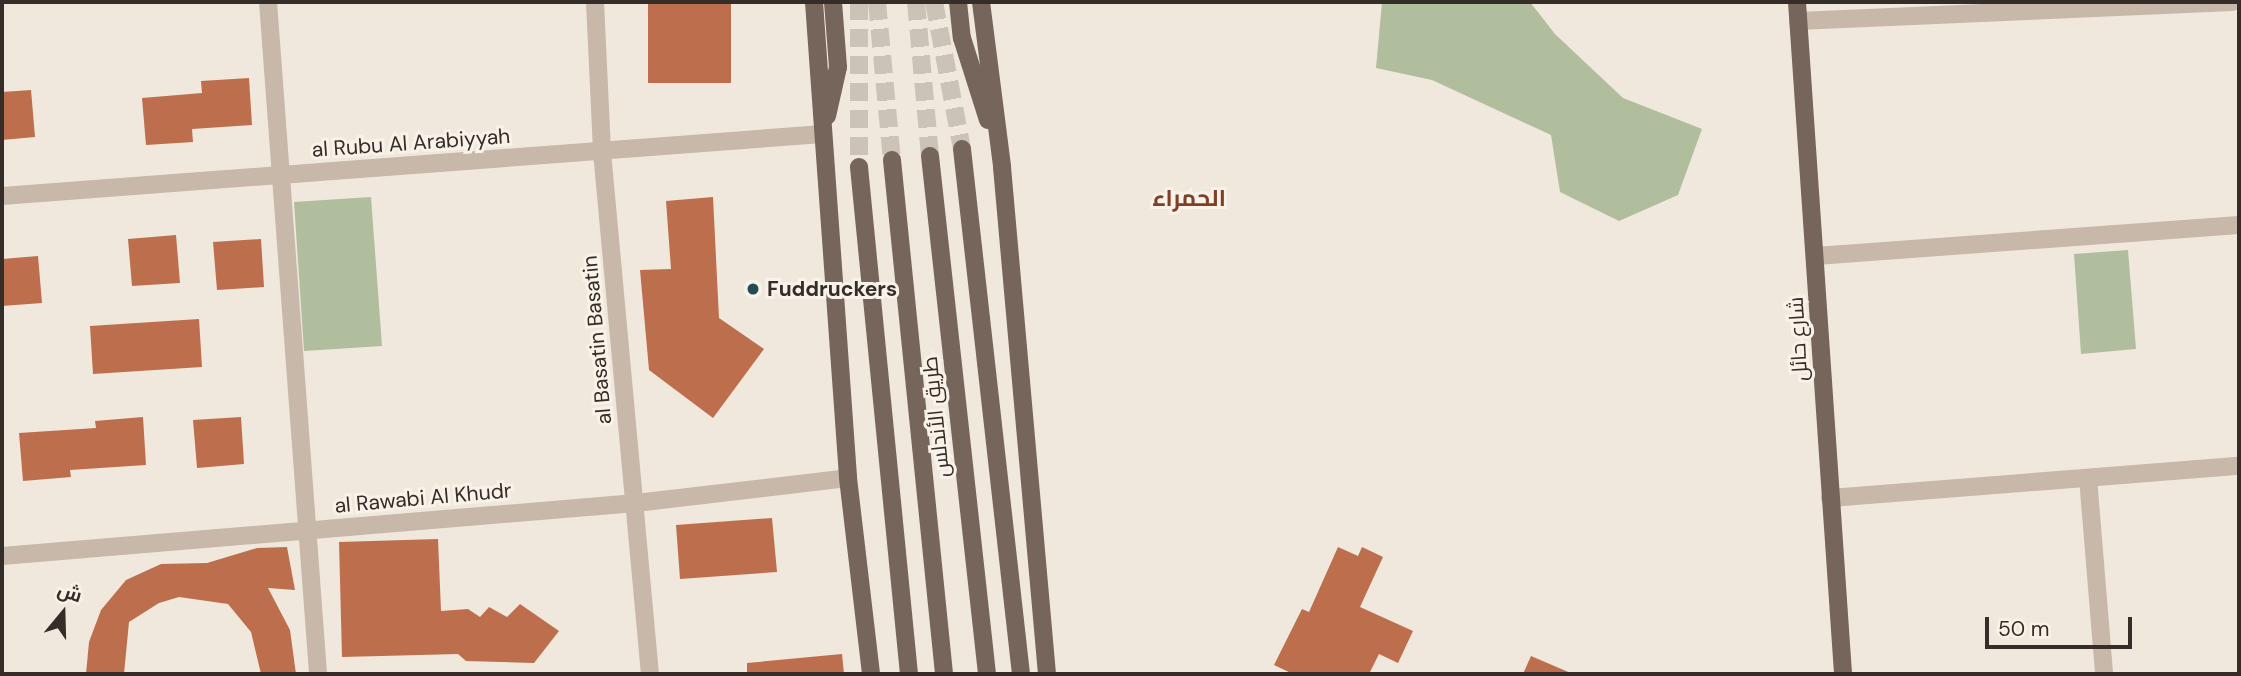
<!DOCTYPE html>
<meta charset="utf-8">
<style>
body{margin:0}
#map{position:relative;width:2241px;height:676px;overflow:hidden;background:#f0e8dc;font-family:"DM Sans",Cairo,sans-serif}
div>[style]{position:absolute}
.green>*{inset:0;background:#b1be9d}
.building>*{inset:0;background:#bd6e4d}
.major-tunnel>*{height:18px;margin-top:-9px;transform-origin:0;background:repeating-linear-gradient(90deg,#cbc3b8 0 18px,transparent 0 27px)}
.minor>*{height:18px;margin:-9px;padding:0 9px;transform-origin:9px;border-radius:9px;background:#c7b8a9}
.major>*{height:18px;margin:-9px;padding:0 9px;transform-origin:9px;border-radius:9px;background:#76655a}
.dots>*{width:19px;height:19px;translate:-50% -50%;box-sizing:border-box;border:4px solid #f8f2e8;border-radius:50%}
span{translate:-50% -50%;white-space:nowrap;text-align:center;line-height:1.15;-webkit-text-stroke:6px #f8f2e8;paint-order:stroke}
.street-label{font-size:21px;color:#352d28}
.poi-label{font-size:21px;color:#352d28;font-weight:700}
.left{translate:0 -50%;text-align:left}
.neighbourhood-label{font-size:23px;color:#7e4027;font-weight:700}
.frame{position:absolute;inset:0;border:4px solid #352d28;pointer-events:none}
.north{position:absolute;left:28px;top:578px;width:70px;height:70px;-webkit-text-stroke:5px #f8f2e8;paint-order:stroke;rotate:19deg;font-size:19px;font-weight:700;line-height:28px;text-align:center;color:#352d28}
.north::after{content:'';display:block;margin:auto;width:24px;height:32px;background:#352d28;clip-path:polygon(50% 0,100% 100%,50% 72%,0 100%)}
.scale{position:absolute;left:1985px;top:617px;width:147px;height:32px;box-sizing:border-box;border:4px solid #352d28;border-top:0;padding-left:9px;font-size:21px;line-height:24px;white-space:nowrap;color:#352d28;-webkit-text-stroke:5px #f8f2e8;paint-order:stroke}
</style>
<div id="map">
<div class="green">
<i style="clip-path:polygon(1382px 2px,1530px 2px,1555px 34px,1623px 98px,1702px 129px,1678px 195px,1619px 221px,1560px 192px,1551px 135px,1432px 80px,1376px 68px)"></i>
<i style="clip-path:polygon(371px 197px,382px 346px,304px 351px,294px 202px)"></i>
<i style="clip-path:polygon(2128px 250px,2136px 349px,2081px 354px,2074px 254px)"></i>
</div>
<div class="building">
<i style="clip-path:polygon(648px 2px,731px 2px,731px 83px,648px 83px)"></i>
<i style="clip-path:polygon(249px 78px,252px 125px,192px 129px,193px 142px,146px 145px,142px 98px,202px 93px,201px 81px)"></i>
<i style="clip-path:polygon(31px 90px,35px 137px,2px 140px,2px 92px)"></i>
<i style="clip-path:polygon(713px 197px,719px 318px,764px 349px,713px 418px,649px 370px,640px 270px,671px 269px,666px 201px)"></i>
<i style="clip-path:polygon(176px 235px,180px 283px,132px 286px,128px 239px)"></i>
<i style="clip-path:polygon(261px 239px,264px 287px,217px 290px,213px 242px)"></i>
<i style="clip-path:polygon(38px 256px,42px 303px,2px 306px,2px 259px)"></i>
<i style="clip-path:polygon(199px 319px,202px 367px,93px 374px,90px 326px)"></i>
<i style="clip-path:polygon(143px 417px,146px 465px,70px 470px,71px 477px,23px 481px,19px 433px,96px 428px,95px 421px)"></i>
<i style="clip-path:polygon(241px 417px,244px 464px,197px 468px,193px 420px)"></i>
<i style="clip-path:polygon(772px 518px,777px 572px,680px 579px,676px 525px)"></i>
<i style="clip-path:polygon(438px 539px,441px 611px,468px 609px,480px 617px,489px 607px,507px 617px,520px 604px,559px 631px,534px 663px,466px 661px,458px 654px,342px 657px,339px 542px)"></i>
<i style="clip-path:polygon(287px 547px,295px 590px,268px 588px,290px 630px,296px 674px,261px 674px,251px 632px,228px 604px,179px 597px,159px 603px,129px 622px,124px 674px,86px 674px,89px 642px,101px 610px,126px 580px,161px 564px,207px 563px,257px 548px)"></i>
<i style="clip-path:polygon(1338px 547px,1358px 556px,1362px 547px,1383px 557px,1360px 607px,1413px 631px,1398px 663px,1379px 654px,1369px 674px,1293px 674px,1274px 665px,1302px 609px,1309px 612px)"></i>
<i style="clip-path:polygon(842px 654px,844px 674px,747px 674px,747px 663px)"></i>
<i style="clip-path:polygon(1531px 656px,1573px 674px,1523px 674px)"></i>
</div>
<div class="major-tunnel">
<i style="left:859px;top:2px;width:165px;rotate:90deg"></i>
<i style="left:877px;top:2px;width:159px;rotate:84.6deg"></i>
<i style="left:916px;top:2px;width:155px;rotate:84.8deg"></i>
<i style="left:934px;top:2px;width:150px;rotate:79.2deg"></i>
</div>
<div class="minor">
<i style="left:268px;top:2px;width:674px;rotate:85.74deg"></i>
<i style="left:595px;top:2px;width:150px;rotate:87.3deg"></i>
<i style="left:602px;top:152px;width:524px;rotate:84.75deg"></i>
<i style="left:1798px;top:21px;width:435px;rotate:-2.5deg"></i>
<i style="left:2px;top:196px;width:823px;rotate:-4.32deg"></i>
<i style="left:1816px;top:256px;width:424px;rotate:-4.2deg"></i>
<i style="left:2088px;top:478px;width:197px;rotate:85.3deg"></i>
<i style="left:1830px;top:498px;width:410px;rotate:-4.5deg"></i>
<i style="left:2px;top:556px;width:636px;rotate:-4.78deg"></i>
<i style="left:636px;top:503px;width:213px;rotate:-6.7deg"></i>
</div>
<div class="major">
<i style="left:814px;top:2px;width:477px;rotate:85.9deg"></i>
<i style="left:848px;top:478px;width:197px;rotate:83.3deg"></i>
<i style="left:958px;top:2px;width:36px;rotate:84deg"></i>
<i style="left:962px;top:38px;width:86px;rotate:72.4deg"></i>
<i style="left:981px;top:2px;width:166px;rotate:82.7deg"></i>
<i style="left:1002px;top:167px;width:509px;rotate:84.93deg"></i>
<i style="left:1797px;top:2px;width:674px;rotate:86.08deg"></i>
<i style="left:827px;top:116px;width:50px;rotate:-77.3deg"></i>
<i style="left:838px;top:67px;width:65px;rotate:-94.4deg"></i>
<i style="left:962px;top:149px;width:528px;rotate:83.59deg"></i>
<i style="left:930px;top:156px;width:521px;rotate:83.72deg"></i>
<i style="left:892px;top:160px;width:517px;rotate:84.22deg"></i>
<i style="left:859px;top:167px;width:509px;rotate:84.37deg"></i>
</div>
<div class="dots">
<i style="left:753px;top:289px;background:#214d53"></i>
</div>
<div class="street-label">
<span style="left:411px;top:143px;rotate:-4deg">al Rubu Al Arabiyyah</span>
<span style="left:1798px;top:339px;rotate:-93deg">شارع حائل</span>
<span style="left:597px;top:340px;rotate:-95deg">al Basatin Basatin</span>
<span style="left:936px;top:417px;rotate:-96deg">طريق الأندلس</span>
<span style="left:423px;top:498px;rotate:-5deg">al Rawabi Al Khudr</span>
</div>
<div class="poi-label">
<span class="left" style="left:767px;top:289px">Fuddruckers</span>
</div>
<div class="neighbourhood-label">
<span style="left:1189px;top:198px">الحمراء</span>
</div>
<div class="frame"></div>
<div class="north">ش</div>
<div class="scale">50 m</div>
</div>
